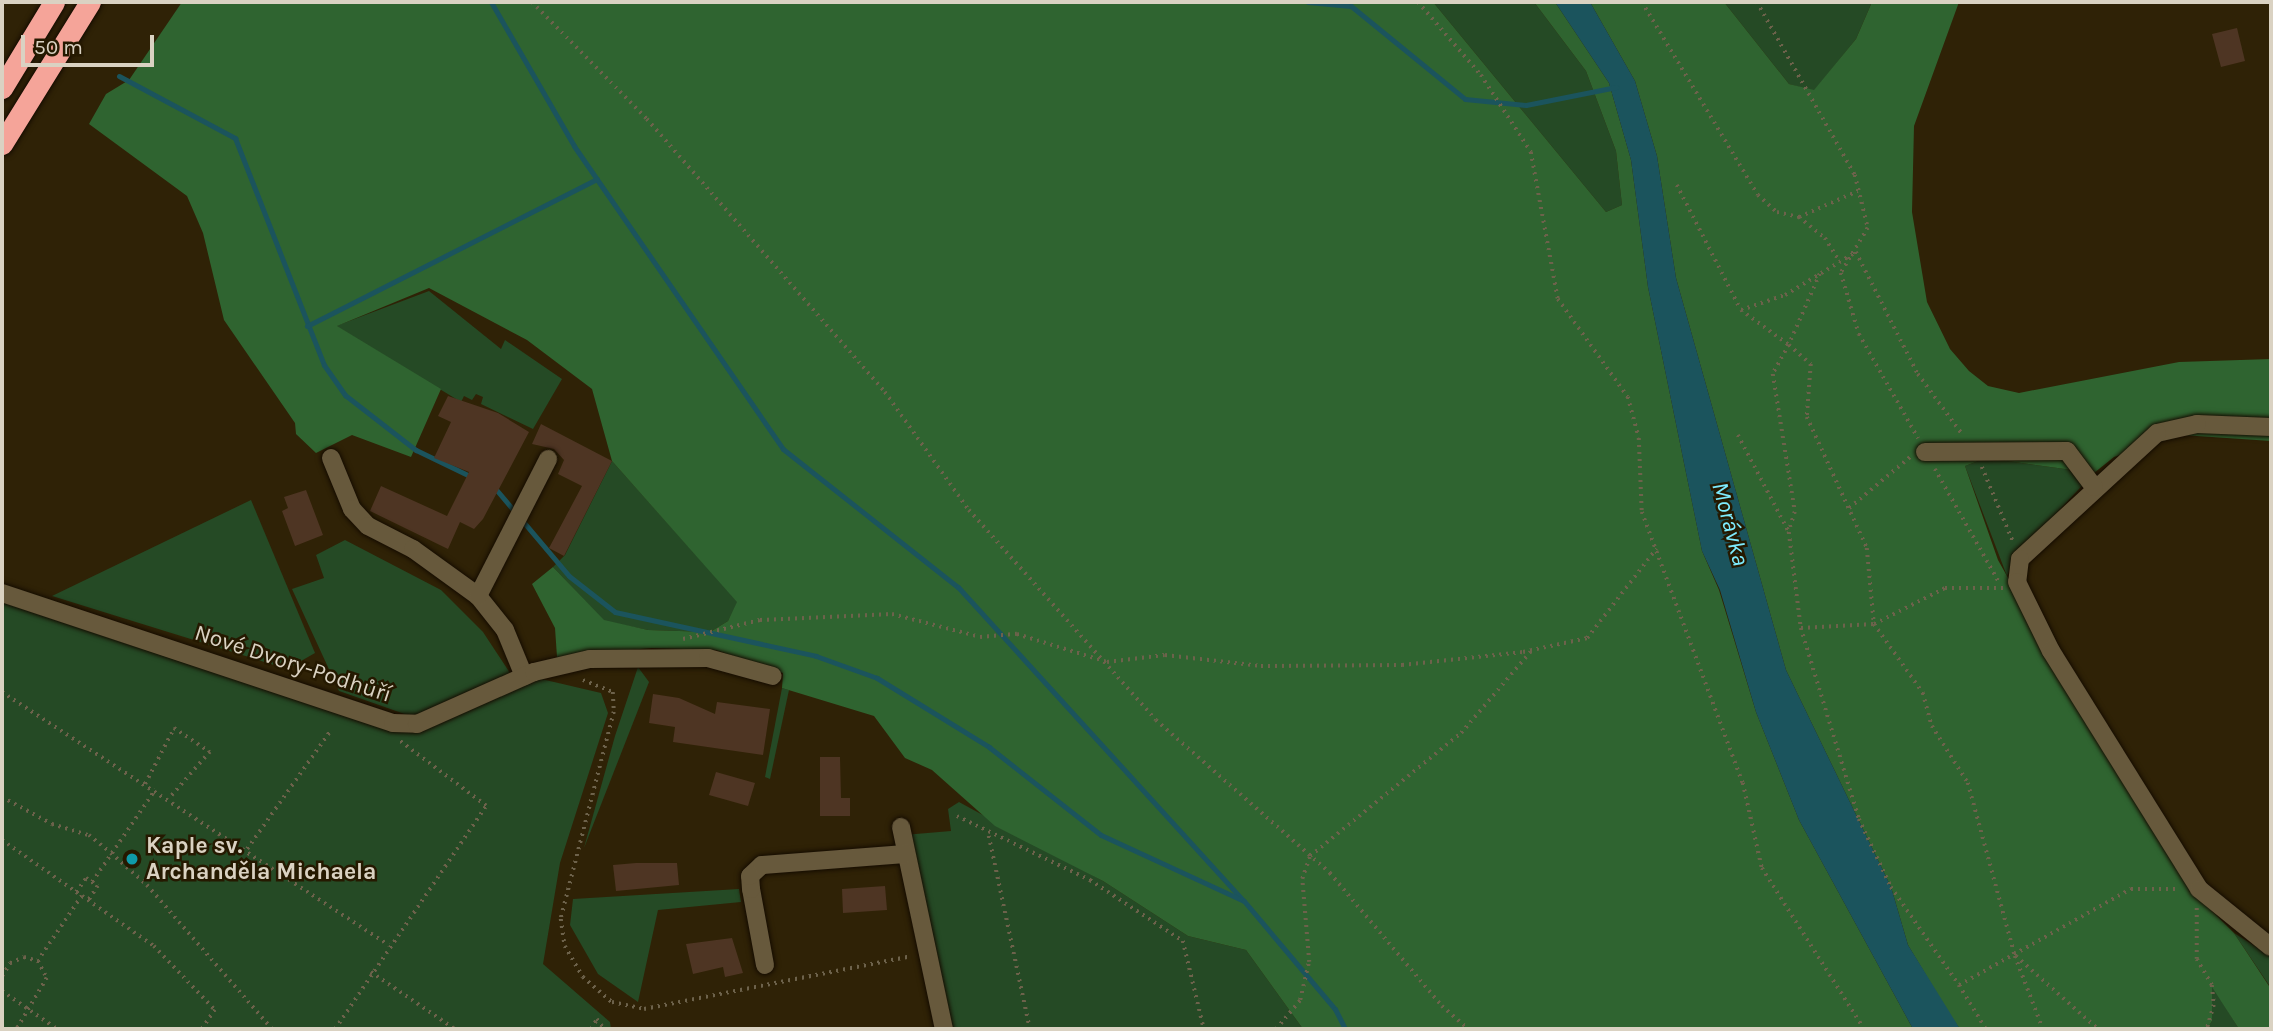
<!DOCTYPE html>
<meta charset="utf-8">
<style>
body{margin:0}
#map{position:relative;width:2273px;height:1031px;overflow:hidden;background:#2f2206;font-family:Karla,sans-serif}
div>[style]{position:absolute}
.green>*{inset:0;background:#254a25}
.forest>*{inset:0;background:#2f6430}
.water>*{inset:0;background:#1b545d}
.stream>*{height:5px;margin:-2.5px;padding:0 2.5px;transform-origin:2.5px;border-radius:2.5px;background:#1b545d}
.building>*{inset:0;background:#4e3523}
.path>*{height:3.5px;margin-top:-1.75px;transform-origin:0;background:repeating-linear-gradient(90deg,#6d624b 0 2px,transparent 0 7px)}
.roads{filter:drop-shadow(0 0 2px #150c00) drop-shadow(0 0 2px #150c00)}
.minor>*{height:18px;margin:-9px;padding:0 9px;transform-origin:9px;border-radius:9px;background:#67593c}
.highway>*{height:21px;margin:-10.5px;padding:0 10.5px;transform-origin:10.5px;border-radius:10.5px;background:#f5a499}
.dots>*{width:19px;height:19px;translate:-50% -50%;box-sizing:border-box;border:4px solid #251900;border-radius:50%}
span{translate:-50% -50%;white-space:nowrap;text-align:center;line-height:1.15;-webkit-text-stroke:5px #251900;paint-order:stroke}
.street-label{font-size:23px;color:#dad2c2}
.poi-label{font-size:23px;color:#dad2c2;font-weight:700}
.left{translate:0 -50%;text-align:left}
.water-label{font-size:24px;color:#7debfd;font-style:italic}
.frame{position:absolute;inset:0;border:4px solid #dad2c2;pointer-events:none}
.scale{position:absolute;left:21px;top:35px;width:133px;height:32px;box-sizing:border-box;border:4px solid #dad2c2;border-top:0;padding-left:9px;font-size:21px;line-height:24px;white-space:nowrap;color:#dad2c2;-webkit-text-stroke:5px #251900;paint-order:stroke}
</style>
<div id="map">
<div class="green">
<i style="clip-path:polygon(1433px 2px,1534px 2px,1586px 71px,1616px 151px,1622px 205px,1606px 212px)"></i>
<i style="clip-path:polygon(1724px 2px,1872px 2px,1856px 39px,1814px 91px,1789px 84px)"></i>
<i style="clip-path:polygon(429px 291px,501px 349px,505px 340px,562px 379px,533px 429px,481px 404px,483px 397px,476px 394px,472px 400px,464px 396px,461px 402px,336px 326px)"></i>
<i style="clip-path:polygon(1986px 458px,2094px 473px,2018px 554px,2007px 576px,1965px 466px)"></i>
<i style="clip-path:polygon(612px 461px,738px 602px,728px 621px,710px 632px,648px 630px,604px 621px,553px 567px,565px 555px)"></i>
<i style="clip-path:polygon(251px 500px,315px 653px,287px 669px,52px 596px)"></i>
<i style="clip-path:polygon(345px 540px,441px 590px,483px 632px,512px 676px,416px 718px,339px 691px,292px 589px,324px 578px,316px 555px)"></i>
<i style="clip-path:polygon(2px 602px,392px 731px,537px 678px,601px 693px,608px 713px,560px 863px,543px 964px,610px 1022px,611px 1029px,2px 1029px)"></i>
<i style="clip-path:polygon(638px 667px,649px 682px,584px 848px,615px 736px)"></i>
<i style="clip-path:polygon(782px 688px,789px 690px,770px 779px,765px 777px)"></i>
<i style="clip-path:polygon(959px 802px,1103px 881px,1188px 936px,1246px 950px,1303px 1029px,947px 1029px,904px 835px,951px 831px,948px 809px)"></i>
<i style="clip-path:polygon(739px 889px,741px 902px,658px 910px,638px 1002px,598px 974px,570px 925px,573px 899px)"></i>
<i style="clip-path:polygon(2234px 933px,2271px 956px,2271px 989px,2271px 988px)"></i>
<i style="clip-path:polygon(2212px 985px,2239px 1029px,2207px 1029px,2212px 1021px)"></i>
</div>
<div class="forest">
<i style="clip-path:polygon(182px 2px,1433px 2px,1606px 212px,1622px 205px,1616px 151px,1586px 71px,1534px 2px,1555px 2px,1609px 83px,1631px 160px,1648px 287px,1702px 551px,1719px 590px,1756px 712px,1799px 820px,1913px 1029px,1303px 1029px,1246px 950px,1188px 936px,1103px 881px,995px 826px,932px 770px,905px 758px,874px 716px,782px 688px,783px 673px,716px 650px,651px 648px,557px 657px,555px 628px,532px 584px,553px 567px,604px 620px,648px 630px,710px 632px,728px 621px,737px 602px,612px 461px,592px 389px,527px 340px,429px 288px,337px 326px,441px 389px,411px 457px,352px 435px,316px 453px,296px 434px,295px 423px,224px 320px,203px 233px,187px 196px,89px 124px,106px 94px,129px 80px)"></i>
<i style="clip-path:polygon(1590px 2px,1724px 2px,1789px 84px,1814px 90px,1856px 39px,1872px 2px,1959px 2px,1914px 126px,1912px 212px,1927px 302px,1950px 349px,1969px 371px,1988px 386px,2019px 393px,2179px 362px,2271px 359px,2271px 441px,2182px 435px,2114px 457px,2094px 473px,1986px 458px,1965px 466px,1998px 560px,2021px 601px,2209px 908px,2234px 933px,2271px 989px,2271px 1029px,2239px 1029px,2212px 987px,2212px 1021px,2207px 1029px,1960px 1029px,1950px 1015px,1908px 945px,1891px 887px,1786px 670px,1676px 278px,1657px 156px,1635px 81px)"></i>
</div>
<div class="water">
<i style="clip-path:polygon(1555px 2px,1590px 2px,1635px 81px,1657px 156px,1676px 278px,1786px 670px,1891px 887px,1908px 945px,1960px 1029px,1913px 1029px,1799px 820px,1756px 712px,1720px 590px,1702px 551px,1648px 287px,1631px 160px,1609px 83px)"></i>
</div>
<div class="stream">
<i style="left:491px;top:2px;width:166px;rotate:60deg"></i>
<i style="left:574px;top:146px;width:368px;rotate:55.4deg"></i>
<i style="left:783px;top:449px;width:223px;rotate:38.3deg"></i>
<i style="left:958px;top:587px;width:422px;rotate:47.7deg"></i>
<i style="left:1308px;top:2px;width:43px;rotate:5.3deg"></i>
<i style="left:1351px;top:6px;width:147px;rotate:39.2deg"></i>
<i style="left:1465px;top:99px;width:61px;rotate:5.6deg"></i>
<i style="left:1526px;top:105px;width:92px;rotate:-11.3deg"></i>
<i style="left:119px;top:76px;width:132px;rotate:28.1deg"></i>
<i style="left:235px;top:138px;width:244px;rotate:68.6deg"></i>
<i style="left:324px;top:365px;width:37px;rotate:55deg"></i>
<i style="left:345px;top:395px;width:90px;rotate:37.8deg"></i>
<i style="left:416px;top:450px;width:62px;rotate:25.7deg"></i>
<i style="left:307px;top:326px;width:325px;rotate:-26.9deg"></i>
<i style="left:494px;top:487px;width:116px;rotate:49.9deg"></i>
<i style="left:569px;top:576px;width:58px;rotate:38deg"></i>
<i style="left:615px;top:612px;width:206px;rotate:12.3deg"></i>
<i style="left:816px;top:656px;width:65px;rotate:19.8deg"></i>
<i style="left:877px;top:678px;width:132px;rotate:31.6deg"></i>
<i style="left:989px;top:747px;width:142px;rotate:38.2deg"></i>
<i style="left:1101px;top:835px;width:157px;rotate:24.8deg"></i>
<i style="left:1244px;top:901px;width:141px;rotate:49.9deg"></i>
<i style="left:1335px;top:1009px;width:22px;rotate:63deg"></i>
</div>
<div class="building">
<i style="clip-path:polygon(2237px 28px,2245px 61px,2221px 67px,2212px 34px)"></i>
<i style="clip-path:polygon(448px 396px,498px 413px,529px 432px,483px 519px,474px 529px,460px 522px,448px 549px,370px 511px,381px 486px,447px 516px,469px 472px,434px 458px,451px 422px,438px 416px)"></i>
<i style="clip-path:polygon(541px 424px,612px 461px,564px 556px,549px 548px,582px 486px,558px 474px,564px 460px,554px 449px,532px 444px)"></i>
<i style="clip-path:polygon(306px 490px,323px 535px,295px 546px,282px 511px,288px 508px,284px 497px)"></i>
<i style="clip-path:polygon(653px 694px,679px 698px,715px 714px,717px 702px,770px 709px,763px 755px,673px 742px,675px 727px,649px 723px)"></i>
<i style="clip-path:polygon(820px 757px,840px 757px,841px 798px,850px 798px,850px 816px,820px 816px)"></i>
<i style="clip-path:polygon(716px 772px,755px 783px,748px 806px,709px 795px)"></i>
<i style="clip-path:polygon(636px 863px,677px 863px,679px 885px,616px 891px,613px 865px)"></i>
<i style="clip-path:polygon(885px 886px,887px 910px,843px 913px,842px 889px)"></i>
<i style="clip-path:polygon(732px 938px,743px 973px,725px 977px,723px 967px,693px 974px,686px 944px)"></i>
</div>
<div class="path">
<i style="left:532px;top:2px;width:164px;rotate:45.5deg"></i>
<i style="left:647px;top:119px;width:362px;rotate:48.9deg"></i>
<i style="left:885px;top:392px;width:145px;rotate:54.6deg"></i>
<i style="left:969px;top:510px;width:281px;rotate:48.3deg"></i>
<i style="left:1156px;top:720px;width:232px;rotate:41.3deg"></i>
<i style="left:1330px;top:873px;width:174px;rotate:49.9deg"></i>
<i style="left:1442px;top:1006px;width:35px;rotate:41deg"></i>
<i style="left:1418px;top:2px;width:96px;rotate:49.2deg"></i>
<i style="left:1481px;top:75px;width:92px;rotate:57deg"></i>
<i style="left:1531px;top:152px;width:149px;rotate:79.6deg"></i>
<i style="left:1558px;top:299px;width:120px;rotate:54.5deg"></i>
<i style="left:1628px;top:397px;width:42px;rotate:75deg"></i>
<i style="left:1639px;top:438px;width:74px;rotate:87.7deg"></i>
<i style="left:1642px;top:512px;width:289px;rotate:69.6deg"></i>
<i style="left:1743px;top:783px;width:87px;rotate:77.4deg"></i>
<i style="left:1762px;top:868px;width:191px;rotate:57.6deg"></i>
<i style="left:1642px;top:2px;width:225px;rotate:59deg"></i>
<i style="left:1758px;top:195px;width:25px;rotate:42deg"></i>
<i style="left:1777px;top:212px;width:23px;rotate:13deg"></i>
<i style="left:1799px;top:217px;width:64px;rotate:-23.8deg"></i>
<i style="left:1757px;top:2px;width:199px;rotate:60.5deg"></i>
<i style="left:1855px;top:175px;width:55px;rotate:76.2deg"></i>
<i style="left:1868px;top:228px;width:52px;rotate:121deg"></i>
<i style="left:1841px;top:273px;width:64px;rotate:73.6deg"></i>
<i style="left:1859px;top:334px;width:120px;rotate:60.4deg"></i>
<i style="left:1677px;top:185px;width:140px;rotate:62.9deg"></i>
<i style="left:1741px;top:310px;width:59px;rotate:36.1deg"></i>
<i style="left:1789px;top:345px;width:33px;rotate:119deg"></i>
<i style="left:1773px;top:374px;width:140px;rotate:80.9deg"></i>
<i style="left:1795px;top:512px;width:21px;rotate:107deg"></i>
<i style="left:1799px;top:217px;width:33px;rotate:39deg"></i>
<i style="left:1825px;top:238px;width:28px;rotate:58deg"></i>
<i style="left:1820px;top:274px;width:77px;rotate:113.6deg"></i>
<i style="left:1789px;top:345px;width:29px;rotate:41deg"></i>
<i style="left:1811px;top:364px;width:53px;rotate:94.3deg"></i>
<i style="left:1807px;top:417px;width:144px;rotate:65.4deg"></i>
<i style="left:1867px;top:548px;width:76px;rotate:84.7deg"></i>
<i style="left:1874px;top:624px;width:85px;rotate:54.6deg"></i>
<i style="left:1923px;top:693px;width:34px;rotate:75deg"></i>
<i style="left:1932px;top:726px;width:67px;rotate:57.7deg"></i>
<i style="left:1968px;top:783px;width:179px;rotate:74.8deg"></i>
<i style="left:2015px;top:956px;width:78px;rotate:69deg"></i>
<i style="left:1741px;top:310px;width:46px;rotate:-18.8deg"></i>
<i style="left:1785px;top:295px;width:83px;rotate:-31.2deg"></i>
<i style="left:1856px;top:252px;width:137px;rotate:63.1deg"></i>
<i style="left:1918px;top:374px;width:74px;rotate:53.7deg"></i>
<i style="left:1738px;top:435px;width:110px;rotate:62.3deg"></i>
<i style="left:1789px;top:532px;width:97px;rotate:82.9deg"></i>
<i style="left:1801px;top:628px;width:200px;rotate:73.1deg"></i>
<i style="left:1859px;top:819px;width:75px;rotate:64.8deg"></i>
<i style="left:1891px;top:887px;width:119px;rotate:55.2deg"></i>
<i style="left:1959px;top:985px;width:197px;rotate:-29.2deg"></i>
<i style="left:2131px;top:889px;width:47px"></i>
<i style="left:1982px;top:467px;width:83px;rotate:67.4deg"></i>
<i style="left:1935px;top:469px;width:132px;rotate:60.5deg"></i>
<i style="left:1849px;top:508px;width:80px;rotate:-39.9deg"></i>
<i style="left:1801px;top:628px;width:73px;rotate:-3.1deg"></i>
<i style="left:1874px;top:624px;width:80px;rotate:-26.9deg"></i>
<i style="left:1945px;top:588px;width:59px"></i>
<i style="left:683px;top:639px;width:79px;rotate:-13.9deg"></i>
<i style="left:760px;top:620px;width:132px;rotate:-2.6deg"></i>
<i style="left:892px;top:614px;width:91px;rotate:14.6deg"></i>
<i style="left:980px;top:637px;width:37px;rotate:-5deg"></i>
<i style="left:1017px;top:634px;width:94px;rotate:17.3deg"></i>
<i style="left:1107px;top:662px;width:58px;rotate:-6.9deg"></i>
<i style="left:1165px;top:655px;width:97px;rotate:6.5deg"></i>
<i style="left:1261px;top:666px;width:141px;rotate:-0.4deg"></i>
<i style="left:1402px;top:665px;width:122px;rotate:-6.1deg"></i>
<i style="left:1523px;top:652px;width:66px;rotate:-12.3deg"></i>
<i style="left:1587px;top:638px;width:113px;rotate:-52.2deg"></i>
<i style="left:583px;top:680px;width:32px;rotate:22deg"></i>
<i style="left:613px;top:692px;width:20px;rotate:87deg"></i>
<i style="left:614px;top:712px;width:214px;rotate:104.4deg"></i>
<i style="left:561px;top:919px;width:27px;rotate:82deg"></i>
<i style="left:565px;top:946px;width:36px;rotate:60deg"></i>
<i style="left:583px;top:977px;width:38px;rotate:41deg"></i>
<i style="left:612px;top:1002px;width:33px;rotate:12deg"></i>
<i style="left:644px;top:1009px;width:272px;rotate:-11.2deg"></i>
<i style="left:2px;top:692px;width:462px;rotate:33.2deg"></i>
<i style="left:145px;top:784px;width:63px;rotate:-62.6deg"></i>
<i style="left:174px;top:728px;width:43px;rotate:33.7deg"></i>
<i style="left:210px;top:752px;width:62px;rotate:131.1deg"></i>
<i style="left:2px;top:797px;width:57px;rotate:28.4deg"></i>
<i style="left:52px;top:824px;width:39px;rotate:17deg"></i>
<i style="left:89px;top:835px;width:28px;rotate:39deg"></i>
<i style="left:111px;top:853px;width:48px;rotate:41.6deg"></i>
<i style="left:147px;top:885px;width:191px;rotate:49deg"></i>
<i style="left:957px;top:816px;width:148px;rotate:25.7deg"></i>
<i style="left:1090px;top:880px;width:111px;rotate:33.3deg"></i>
<i style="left:1183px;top:941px;width:90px;rotate:76.6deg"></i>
<i style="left:989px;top:836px;width:197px;rotate:78deg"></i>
<i style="left:2px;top:840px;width:98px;rotate:35deg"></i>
<i style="left:82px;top:896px;width:78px;rotate:124.1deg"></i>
<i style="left:247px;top:849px;width:146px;rotate:-54.8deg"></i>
<i style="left:92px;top:882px;width:112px;rotate:-55.6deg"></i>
<i style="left:76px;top:892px;width:17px;rotate:-54deg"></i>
<i style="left:86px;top:878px;width:14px;rotate:34deg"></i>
<i style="left:98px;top:886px;width:17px;rotate:123deg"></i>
<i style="left:82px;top:896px;width:88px;rotate:34.8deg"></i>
<i style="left:154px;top:946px;width:88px;rotate:46.4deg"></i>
<i style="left:215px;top:1010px;width:23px;rotate:124deg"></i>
<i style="left:2197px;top:908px;width:51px;rotate:90deg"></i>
<i style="left:2197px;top:959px;width:30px;rotate:60deg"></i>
<i style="left:2212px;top:985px;width:20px;rotate:84deg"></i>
<i style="left:2214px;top:1005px;width:25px;rotate:106deg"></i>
<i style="left:2016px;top:956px;width:110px;rotate:41.7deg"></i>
<i style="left:371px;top:972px;width:102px;rotate:34.2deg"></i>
<i style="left:2px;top:976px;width:15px;rotate:-58deg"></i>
<i style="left:10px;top:963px;width:15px;rotate:-23deg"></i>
<i style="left:24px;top:957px;width:15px;rotate:16deg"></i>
<i style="left:38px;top:961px;width:19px;rotate:62deg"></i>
<i style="left:47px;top:978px;width:59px;rotate:120.5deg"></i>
<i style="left:1959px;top:985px;width:52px;rotate:58.5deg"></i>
<i style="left:2px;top:991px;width:67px;rotate:34.6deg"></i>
<i style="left:335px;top:1029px;width:269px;rotate:-55.9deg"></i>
<i style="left:486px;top:806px;width:110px;rotate:-143.1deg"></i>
<i style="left:591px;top:1029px;width:12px;rotate:-59deg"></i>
<i style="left:597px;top:1019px;width:12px;rotate:55deg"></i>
<i style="left:1276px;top:1029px;width:38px;rotate:-50deg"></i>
<i style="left:1300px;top:1000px;width:39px;rotate:-77deg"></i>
<i style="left:1309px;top:962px;width:83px;rotate:-94.8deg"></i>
<i style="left:1302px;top:879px;width:24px;rotate:-71deg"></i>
<i style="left:1310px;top:856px;width:195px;rotate:-39.2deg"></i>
<i style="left:1461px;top:733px;width:108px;rotate:-49.5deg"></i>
</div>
<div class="roads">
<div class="minor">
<i style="left:2271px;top:427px;width:74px;rotate:-177.7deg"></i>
<i style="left:2197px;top:424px;width:41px;rotate:167.3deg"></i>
<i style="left:2157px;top:433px;width:186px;rotate:137.4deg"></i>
<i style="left:2020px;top:559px;width:23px;rotate:97deg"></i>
<i style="left:2017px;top:582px;width:77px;rotate:63.8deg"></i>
<i style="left:2051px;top:651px;width:280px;rotate:58.1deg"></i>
<i style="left:2199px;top:889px;width:92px;rotate:38.9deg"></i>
<i style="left:1925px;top:452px;width:142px;rotate:-0.4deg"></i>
<i style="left:2067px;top:451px;width:45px;rotate:53.1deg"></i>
<i style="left:331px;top:458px;width:55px;rotate:67.6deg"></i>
<i style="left:352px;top:509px;width:23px;rotate:47deg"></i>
<i style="left:368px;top:526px;width:51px;rotate:27.1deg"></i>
<i style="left:413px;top:549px;width:80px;rotate:35.9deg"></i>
<i style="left:478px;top:596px;width:43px;rotate:51.5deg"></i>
<i style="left:505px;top:630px;width:50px;rotate:67.6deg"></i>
<i style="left:2px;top:593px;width:412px;rotate:18.4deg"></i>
<i style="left:393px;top:723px;width:24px;rotate:2deg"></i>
<i style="left:417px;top:724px;width:128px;rotate:-24deg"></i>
<i style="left:534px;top:672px;width:57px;rotate:-13.1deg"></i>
<i style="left:590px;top:659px;width:118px;rotate:-0.5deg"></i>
<i style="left:708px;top:658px;width:67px;rotate:15.5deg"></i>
<i style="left:478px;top:596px;width:154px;rotate:-62.9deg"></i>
<i style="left:901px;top:827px;width:207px;rotate:78deg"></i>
<i style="left:765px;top:965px;width:77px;rotate:-100.4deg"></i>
<i style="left:751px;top:889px;width:13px;rotate:-94deg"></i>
<i style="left:750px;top:876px;width:16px;rotate:-43deg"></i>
<i style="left:762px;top:865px;width:144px;rotate:-4.4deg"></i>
</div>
<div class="highway">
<i style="left:2px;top:88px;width:100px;rotate:-58.8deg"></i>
<i style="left:2px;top:144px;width:167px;rotate:-58.2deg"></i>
</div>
</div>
<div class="dots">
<i style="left:132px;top:859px;background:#0f9aa8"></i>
</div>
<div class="street-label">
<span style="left:293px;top:664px;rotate:18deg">Nové Dvory-Podhůří</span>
</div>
<div class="poi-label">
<span class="left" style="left:146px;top:859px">Kaple sv.<br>Archanděla Michaela</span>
</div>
<div class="water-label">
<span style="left:1730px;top:524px;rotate:75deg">Morávka</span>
</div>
<div class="frame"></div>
<div class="scale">50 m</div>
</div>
